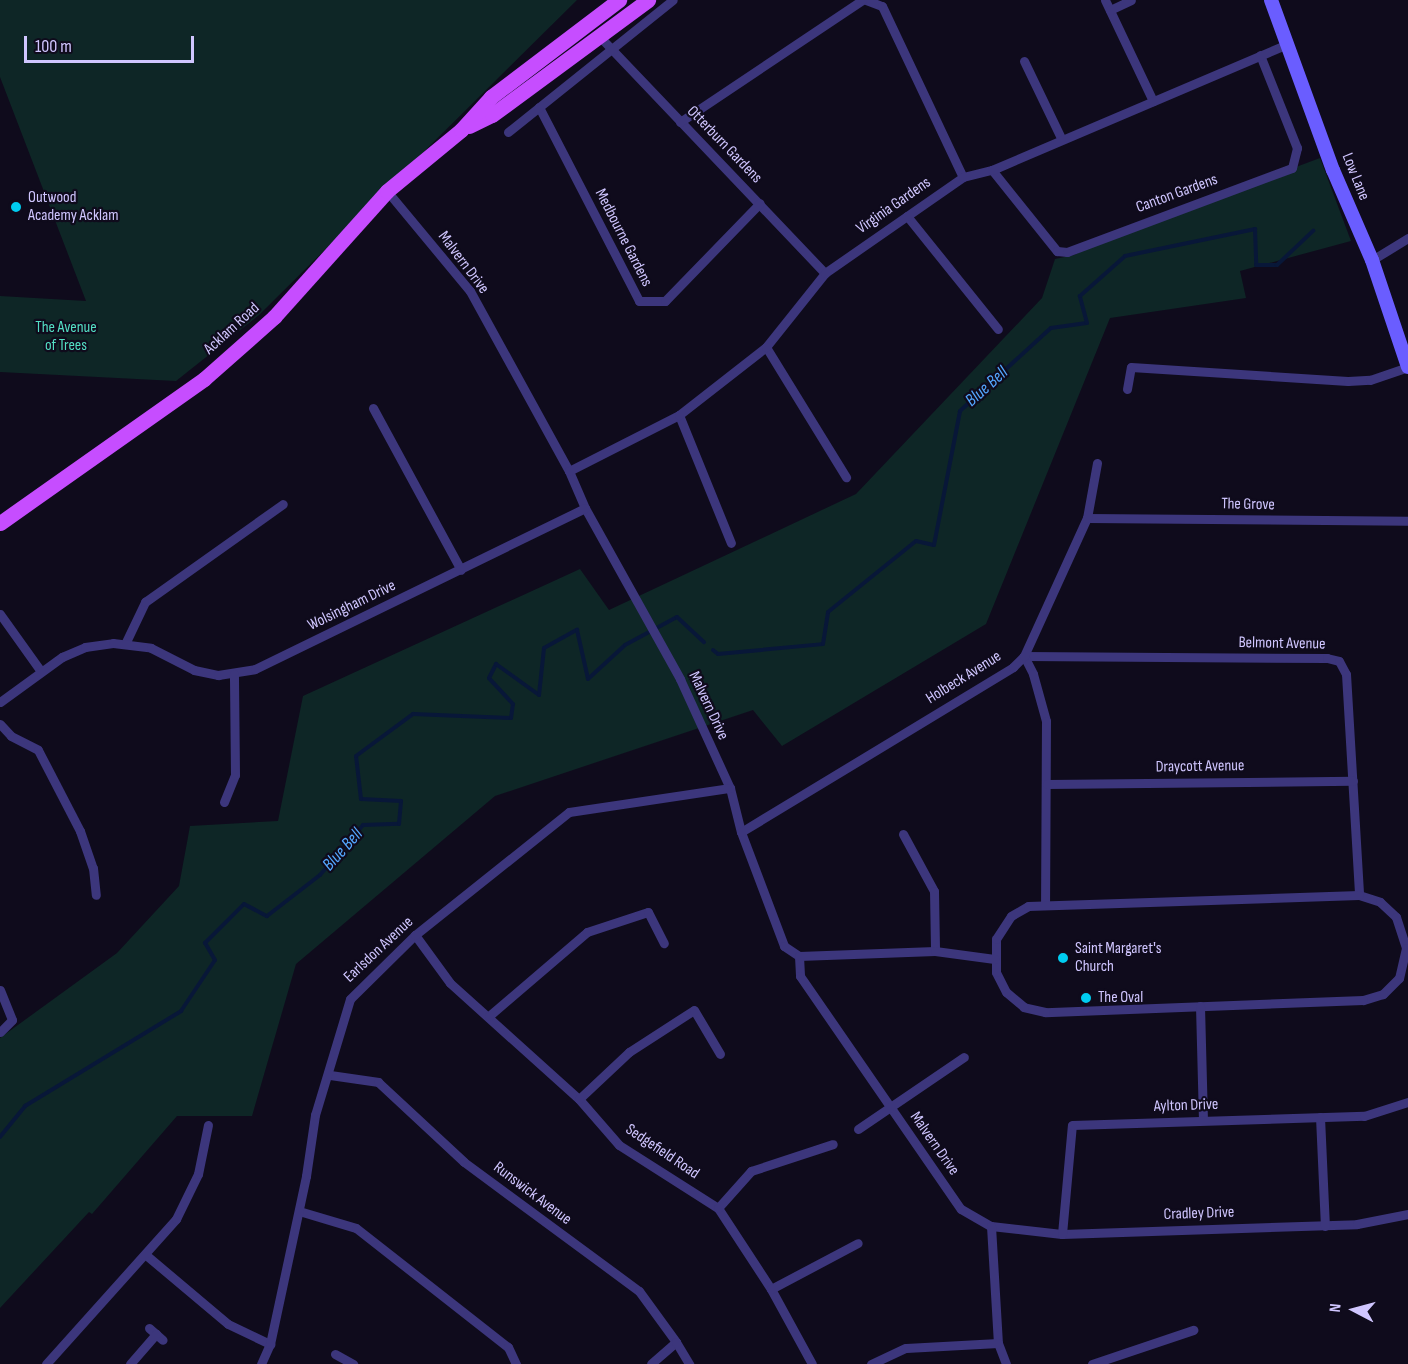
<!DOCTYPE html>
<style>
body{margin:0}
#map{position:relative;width:1408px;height:1364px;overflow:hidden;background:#0f0b1c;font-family:"Sofia Sans Condensed",sans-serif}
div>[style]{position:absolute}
.green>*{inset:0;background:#0e2626}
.stream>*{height:4px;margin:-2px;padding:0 2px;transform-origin:2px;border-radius:2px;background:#081738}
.street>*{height:9px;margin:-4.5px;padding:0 4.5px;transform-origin:4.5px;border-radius:4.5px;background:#3c367c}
.secondary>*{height:14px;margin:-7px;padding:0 7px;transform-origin:7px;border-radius:7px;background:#6a5dff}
.primary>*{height:15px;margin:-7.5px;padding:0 7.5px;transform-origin:7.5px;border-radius:7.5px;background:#c64dff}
.dots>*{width:16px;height:16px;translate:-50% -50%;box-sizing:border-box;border:3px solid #0f0b1c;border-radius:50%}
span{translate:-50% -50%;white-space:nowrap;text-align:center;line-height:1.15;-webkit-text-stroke:4.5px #0f0b1c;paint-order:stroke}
.street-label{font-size:16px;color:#d0c6ff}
.poi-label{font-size:16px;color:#d0c6ff}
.left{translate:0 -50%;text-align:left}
.park-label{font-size:16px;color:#53dec3}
.water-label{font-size:18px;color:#54a7ff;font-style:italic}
.north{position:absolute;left:1324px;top:1280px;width:60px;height:60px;-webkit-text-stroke:4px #0f0b1c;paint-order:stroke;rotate:276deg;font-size:16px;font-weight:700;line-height:24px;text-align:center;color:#d0c6ff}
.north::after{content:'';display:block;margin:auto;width:21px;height:27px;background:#d0c6ff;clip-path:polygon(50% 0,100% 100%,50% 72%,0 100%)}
.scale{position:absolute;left:24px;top:36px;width:170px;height:27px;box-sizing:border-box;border:3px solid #d0c6ff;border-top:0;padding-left:8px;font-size:18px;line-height:21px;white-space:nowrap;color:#d0c6ff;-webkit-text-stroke:4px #0f0b1c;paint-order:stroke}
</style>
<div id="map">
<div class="green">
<i style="clip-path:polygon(0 0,577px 0,259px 315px,176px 381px,0 372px,0 296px,86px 301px,0 77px)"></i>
<i style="clip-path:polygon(1320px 158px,1351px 241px,1240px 271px,1246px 298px,1110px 318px,986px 624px,782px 746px,753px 710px,495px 796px,296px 964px,252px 1116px,177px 1116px,92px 1214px,89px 1212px,0 1308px,0 1038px,117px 953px,179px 886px,190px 826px,278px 821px,303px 696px,580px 569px,609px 610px,856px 494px,1042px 298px,1055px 259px,1074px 255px,1116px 234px)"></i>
</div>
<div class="stream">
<i style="left:713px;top:650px;width:6px;rotate:39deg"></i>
<i style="left:718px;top:654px;width:105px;rotate:-5.4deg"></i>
<i style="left:823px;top:644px;width:32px;rotate:-81deg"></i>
<i style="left:828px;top:612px;width:113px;rotate:-38.9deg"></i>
<i style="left:916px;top:541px;width:18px;rotate:13deg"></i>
<i style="left:934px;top:545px;width:136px;rotate:-79deg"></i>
<i style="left:960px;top:411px;width:123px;rotate:-42.4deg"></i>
<i style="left:1051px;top:328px;width:36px;rotate:-8deg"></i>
<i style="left:1087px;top:323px;width:28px;rotate:-105deg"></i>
<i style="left:1080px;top:296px;width:60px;rotate:-41.6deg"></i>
<i style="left:1125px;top:256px;width:133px;rotate:-11.7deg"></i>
<i style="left:1255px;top:229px;width:36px;rotate:88deg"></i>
<i style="left:1256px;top:265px;width:21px"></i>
<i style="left:1277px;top:265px;width:50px;rotate:-43.4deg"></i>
<i style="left:0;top:1137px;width:40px;rotate:-51deg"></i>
<i style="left:25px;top:1106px;width:183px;rotate:-31.3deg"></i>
<i style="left:181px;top:1011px;width:61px;rotate:-56.3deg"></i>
<i style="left:215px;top:960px;width:20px;rotate:-120deg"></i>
<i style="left:205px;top:943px;width:55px;rotate:-45deg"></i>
<i style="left:244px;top:904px;width:26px;rotate:28deg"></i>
<i style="left:267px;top:916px;width:67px;rotate:-37.7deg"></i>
<i style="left:320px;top:875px;width:66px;rotate:-49.3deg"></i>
<i style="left:363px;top:825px;width:36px;rotate:-2deg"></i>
<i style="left:399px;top:824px;width:23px;rotate:-85deg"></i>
<i style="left:401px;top:801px;width:40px;rotate:-177.1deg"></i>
<i style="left:361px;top:799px;width:43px;rotate:-96.6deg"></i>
<i style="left:356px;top:756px;width:71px;rotate:-36.4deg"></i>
<i style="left:413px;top:714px;width:98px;rotate:2.3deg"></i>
<i style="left:511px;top:718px;width:14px;rotate:-82deg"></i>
<i style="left:513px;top:704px;width:35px;rotate:-133deg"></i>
<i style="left:489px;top:678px;width:16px;rotate:-63deg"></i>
<i style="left:496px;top:664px;width:53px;rotate:35.8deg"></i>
<i style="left:539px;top:695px;width:47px;rotate:-83.9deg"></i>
<i style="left:544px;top:648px;width:38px;rotate:-29deg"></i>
<i style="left:577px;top:630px;width:50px;rotate:77.3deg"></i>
<i style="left:588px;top:679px;width:50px;rotate:-42.6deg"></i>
<i style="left:625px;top:645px;width:59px;rotate:-28.3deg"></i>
<i style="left:677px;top:617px;width:37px;rotate:43deg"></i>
</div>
<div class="street">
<i style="left:866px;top:0;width:17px;rotate:21deg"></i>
<i style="left:882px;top:6px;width:189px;rotate:64.7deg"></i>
<i style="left:1105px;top:0;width:112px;rotate:64.6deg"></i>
<i style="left:1110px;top:10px;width:23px;rotate:-25deg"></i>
<i style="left:601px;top:38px;width:325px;rotate:46.4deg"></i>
<i style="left:1024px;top:61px;width:85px;rotate:64.3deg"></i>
<i style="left:539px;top:107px;width:218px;rotate:62.7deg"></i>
<i style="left:639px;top:301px;width:26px"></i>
<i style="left:665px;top:301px;width:136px;rotate:-45.9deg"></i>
<i style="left:680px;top:122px;width:219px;rotate:-33.8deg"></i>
<i style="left:508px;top:132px;width:211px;rotate:-38.7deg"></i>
<i style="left:992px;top:170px;width:104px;rotate:51.3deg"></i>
<i style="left:1057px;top:251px;width:10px;rotate:6deg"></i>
<i style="left:1067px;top:252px;width:240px;rotate:-20.5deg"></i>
<i style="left:1292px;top:168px;width:21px;rotate:-76deg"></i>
<i style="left:1297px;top:148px;width:100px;rotate:-111.7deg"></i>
<i style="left:387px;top:191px;width:130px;rotate:50.3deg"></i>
<i style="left:470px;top:291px;width:205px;rotate:61.2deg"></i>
<i style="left:569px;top:471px;width:40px;rotate:66.6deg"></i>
<i style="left:585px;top:508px;width:196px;rotate:60.9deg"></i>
<i style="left:680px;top:679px;width:120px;rotate:65.4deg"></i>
<i style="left:730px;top:788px;width:45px;rotate:76deg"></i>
<i style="left:741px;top:832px;width:122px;rotate:69.3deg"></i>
<i style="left:784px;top:946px;width:18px;rotate:34deg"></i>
<i style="left:907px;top:216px;width:145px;rotate:51.2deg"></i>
<i style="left:1372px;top:260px;width:42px;rotate:-31.4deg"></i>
<i style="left:766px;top:347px;width:153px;rotate:58.4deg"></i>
<i style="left:1127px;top:389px;width:22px;rotate:-80deg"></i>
<i style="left:1131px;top:367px;width:217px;rotate:3.7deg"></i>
<i style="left:1348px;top:381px;width:22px;rotate:-3deg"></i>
<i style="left:1370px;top:380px;width:40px;rotate:-18.9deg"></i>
<i style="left:373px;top:408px;width:184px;rotate:61.5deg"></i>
<i style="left:679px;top:415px;width:138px;rotate:67.9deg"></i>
<i style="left:569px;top:471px;width:123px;rotate:-27deg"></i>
<i style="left:679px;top:415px;width:110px;rotate:-38deg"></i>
<i style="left:766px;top:347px;width:95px;rotate:-51.4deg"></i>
<i style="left:825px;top:273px;width:168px;rotate:-34.8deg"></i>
<i style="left:963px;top:177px;width:30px;rotate:-14deg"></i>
<i style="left:992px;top:170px;width:321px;rotate:-23.1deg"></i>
<i style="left:1087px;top:518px;width:321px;rotate:0.5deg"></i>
<i style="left:0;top:614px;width:69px;rotate:54.5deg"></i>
<i style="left:125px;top:644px;width:47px;rotate:-64.5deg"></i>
<i style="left:145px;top:602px;width:169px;rotate:-35.4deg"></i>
<i style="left:1024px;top:656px;width:303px;rotate:0.4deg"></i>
<i style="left:1327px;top:658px;width:12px;rotate:14deg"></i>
<i style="left:1339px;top:661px;width:15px;rotate:62deg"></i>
<i style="left:1346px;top:674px;width:221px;rotate:86.6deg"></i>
<i style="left:1024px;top:656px;width:20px;rotate:63deg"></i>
<i style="left:1033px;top:674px;width:49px;rotate:74.5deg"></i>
<i style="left:1046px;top:721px;width:184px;rotate:90.3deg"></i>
<i style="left:0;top:702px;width:77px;rotate:-36deg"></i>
<i style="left:62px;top:657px;width:25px;rotate:-23deg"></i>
<i style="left:85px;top:647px;width:28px;rotate:-8deg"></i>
<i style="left:113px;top:643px;width:38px;rotate:7deg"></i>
<i style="left:151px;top:648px;width:48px;rotate:27.1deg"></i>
<i style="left:194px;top:670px;width:25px;rotate:12deg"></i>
<i style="left:218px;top:675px;width:37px;rotate:-9deg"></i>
<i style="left:255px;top:669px;width:367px;rotate:-26deg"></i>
<i style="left:0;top:724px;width:16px;rotate:47deg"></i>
<i style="left:11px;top:736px;width:30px;rotate:27deg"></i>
<i style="left:38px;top:750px;width:91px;rotate:62.6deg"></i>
<i style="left:80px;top:831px;width:39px;rotate:71deg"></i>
<i style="left:93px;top:868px;width:27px;rotate:84deg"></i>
<i style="left:1047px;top:784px;width:306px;rotate:-0.6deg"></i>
<i style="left:224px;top:802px;width:29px;rotate:-68deg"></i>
<i style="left:235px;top:775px;width:101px;rotate:-90.6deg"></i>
<i style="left:741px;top:832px;width:318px;rotate:-31.2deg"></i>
<i style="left:1013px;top:667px;width:16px;rotate:-45deg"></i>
<i style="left:1024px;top:656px;width:152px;rotate:-65.5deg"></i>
<i style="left:1087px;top:518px;width:56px;rotate:-79.7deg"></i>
<i style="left:903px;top:834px;width:65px;rotate:61.5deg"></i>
<i style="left:934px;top:891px;width:60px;rotate:89deg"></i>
<i style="left:1359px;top:895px;width:22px;rotate:18deg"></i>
<i style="left:1380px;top:902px;width:22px;rotate:43deg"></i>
<i style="left:1396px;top:917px;width:33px;rotate:72deg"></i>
<i style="left:1406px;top:948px;width:31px;rotate:103deg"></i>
<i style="left:1399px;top:978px;width:23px;rotate:135deg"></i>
<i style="left:1383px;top:994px;width:21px;rotate:163deg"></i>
<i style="left:1363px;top:1000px;width:318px;rotate:177.8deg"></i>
<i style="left:1045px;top:1012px;width:22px;rotate:-167deg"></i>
<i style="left:1024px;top:1007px;width:23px;rotate:-140deg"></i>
<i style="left:1006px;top:992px;width:22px;rotate:-117deg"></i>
<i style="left:996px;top:972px;width:33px;rotate:-90deg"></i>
<i style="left:996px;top:939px;width:27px;rotate:-57deg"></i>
<i style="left:1011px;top:916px;width:20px;rotate:-30deg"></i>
<i style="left:1028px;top:906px;width:331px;rotate:-1.9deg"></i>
<i style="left:415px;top:935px;width:59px;rotate:53.9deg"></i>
<i style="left:450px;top:983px;width:173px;rotate:42deg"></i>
<i style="left:579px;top:1099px;width:61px;rotate:49deg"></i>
<i style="left:619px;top:1145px;width:117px;rotate:32.5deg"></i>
<i style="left:718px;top:1208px;width:97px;rotate:56.8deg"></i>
<i style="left:771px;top:1289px;width:85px;rotate:61.3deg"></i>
<i style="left:799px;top:956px;width:20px;rotate:87deg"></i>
<i style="left:800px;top:976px;width:283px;rotate:55.4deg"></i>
<i style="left:961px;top:1209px;width:34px;rotate:30deg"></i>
<i style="left:991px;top:1226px;width:71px;rotate:6.4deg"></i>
<i style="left:1062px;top:1234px;width:295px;rotate:-1.9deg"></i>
<i style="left:1357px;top:1224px;width:52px;rotate:-11.1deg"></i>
<i style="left:799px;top:956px;width:136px;rotate:-2.1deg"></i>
<i style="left:935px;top:951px;width:60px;rotate:7.7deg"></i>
<i style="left:0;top:990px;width:32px;rotate:68deg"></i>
<i style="left:12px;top:1020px;width:17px;rotate:135deg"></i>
<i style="left:1200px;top:1006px;width:114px;rotate:88.5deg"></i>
<i style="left:489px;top:1016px;width:129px;rotate:-40.6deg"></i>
<i style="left:587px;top:932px;width:64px;rotate:-18.2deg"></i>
<i style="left:648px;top:912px;width:35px;rotate:63deg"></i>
<i style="left:330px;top:1075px;width:49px;rotate:8.3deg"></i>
<i style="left:378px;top:1082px;width:117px;rotate:42.9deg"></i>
<i style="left:464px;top:1162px;width:217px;rotate:36.4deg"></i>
<i style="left:639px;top:1291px;width:63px;rotate:54deg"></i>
<i style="left:676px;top:1342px;width:33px;rotate:139deg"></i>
<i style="left:579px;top:1099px;width:69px;rotate:-43.2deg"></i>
<i style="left:629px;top:1052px;width:77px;rotate:-32.9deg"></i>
<i style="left:694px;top:1010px;width:51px;rotate:59.4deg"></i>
<i style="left:1320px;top:1117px;width:109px;rotate:87.4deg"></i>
<i style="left:858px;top:1129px;width:128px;rotate:-34.2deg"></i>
<i style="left:718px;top:1208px;width:50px;rotate:-48.3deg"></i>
<i style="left:751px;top:1171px;width:86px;rotate:-18.2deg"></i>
<i style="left:299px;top:1211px;width:59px;rotate:16.6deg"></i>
<i style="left:356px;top:1228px;width:193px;rotate:38.1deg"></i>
<i style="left:508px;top:1347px;width:19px;rotate:65deg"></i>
<i style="left:991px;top:1226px;width:117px;rotate:86.6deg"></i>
<i style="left:998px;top:1343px;width:22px;rotate:69deg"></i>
<i style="left:1062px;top:1234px;width:109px;rotate:-84.8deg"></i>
<i style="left:1072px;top:1125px;width:292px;rotate:-1.8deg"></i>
<i style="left:1364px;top:1116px;width:46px;rotate:-17.7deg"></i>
<i style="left:146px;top:1255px;width:107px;rotate:40.1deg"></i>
<i style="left:228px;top:1324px;width:47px;rotate:25.5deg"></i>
<i style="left:771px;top:1289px;width:98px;rotate:-27.9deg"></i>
<i style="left:149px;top:1328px;width:18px;rotate:41deg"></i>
<i style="left:676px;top:1342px;width:26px;rotate:59deg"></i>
<i style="left:335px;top:1354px;width:21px;rotate:29deg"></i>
<i style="left:46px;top:1364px;width:195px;rotate:-48.1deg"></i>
<i style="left:176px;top:1219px;width:50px;rotate:-63.9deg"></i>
<i style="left:198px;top:1174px;width:50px;rotate:-78.5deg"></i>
<i style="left:130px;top:1364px;width:40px;rotate:-49deg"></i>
<i style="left:261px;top:1364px;width:22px;rotate:-66deg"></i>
<i style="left:270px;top:1344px;width:172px;rotate:-77.9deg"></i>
<i style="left:306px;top:1176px;width:62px;rotate:-81.6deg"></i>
<i style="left:315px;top:1115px;width:121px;rotate:-73.2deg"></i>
<i style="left:350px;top:999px;width:91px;rotate:-44.6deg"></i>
<i style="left:415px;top:935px;width:197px;rotate:-38.6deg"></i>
<i style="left:569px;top:812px;width:163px;rotate:-8.5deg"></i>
<i style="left:871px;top:1364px;width:38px;rotate:-25deg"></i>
<i style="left:906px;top:1348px;width:92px;rotate:-3.1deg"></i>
<i style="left:1092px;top:1364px;width:107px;rotate:-18.6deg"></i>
</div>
<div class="secondary">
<i style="left:1271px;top:0;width:181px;rotate:70deg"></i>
<i style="left:1333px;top:170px;width:98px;rotate:66.6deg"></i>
<i style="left:1372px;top:260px;width:113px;rotate:71.4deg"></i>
</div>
<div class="primary">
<i style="left:469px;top:126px;width:25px;rotate:-26deg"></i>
<i style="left:492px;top:115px;width:194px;rotate:-36.4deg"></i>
<i style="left:0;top:523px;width:250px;rotate:-35.2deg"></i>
<i style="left:204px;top:379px;width:94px;rotate:-41.5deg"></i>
<i style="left:274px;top:317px;width:169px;rotate:-48.1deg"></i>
<i style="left:387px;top:191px;width:96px;rotate:-39.5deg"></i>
<i style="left:461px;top:130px;width:45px;rotate:-47.7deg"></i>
<i style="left:491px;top:97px;width:161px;rotate:-37.2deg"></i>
</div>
<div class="dots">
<i style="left:16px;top:207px;background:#00cdf1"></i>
<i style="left:1063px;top:958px;background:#00cdf1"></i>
<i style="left:1086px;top:998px;background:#00cdf1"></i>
</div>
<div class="street-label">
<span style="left:724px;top:145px;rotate:46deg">Otterburn Gardens</span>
<span style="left:1355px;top:177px;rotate:68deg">Low Lane</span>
<span style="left:1177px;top:194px;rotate:-20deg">Canton Gardens</span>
<span style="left:894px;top:206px;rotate:-35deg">Virginia Gardens</span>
<span style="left:623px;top:238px;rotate:63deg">Medbourne Gardens</span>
<span style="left:463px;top:263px;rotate:53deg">Malvern Drive</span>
<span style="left:232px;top:329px;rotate:-42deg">Acklam Road</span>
<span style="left:1248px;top:505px;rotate:1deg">The Grove</span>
<span style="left:352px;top:606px;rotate:-26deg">Wolsingham Drive</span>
<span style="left:1282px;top:644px;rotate:1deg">Belmont Avenue</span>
<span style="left:964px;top:678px;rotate:-32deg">Holbeck Avenue</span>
<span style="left:708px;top:706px;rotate:65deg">Malvern Drive</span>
<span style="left:1200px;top:767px;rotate:-1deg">Draycott Avenue</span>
<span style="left:379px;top:950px;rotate:-43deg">Earlsdon Avenue</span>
<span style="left:1186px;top:1106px;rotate:-2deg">Aylton Drive</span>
<span style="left:934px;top:1144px;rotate:55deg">Malvern Drive</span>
<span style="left:662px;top:1152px;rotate:34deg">Sedgefield Road</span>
<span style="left:532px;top:1194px;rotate:37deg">Runswick Avenue</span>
<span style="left:1199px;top:1214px;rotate:-2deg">Cradley Drive</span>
</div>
<div class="poi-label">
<span class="left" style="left:28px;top:207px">Outwood<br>Academy Acklam</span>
<span class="left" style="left:1075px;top:958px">Saint Margaret's<br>Church</span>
<span class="left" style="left:1098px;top:998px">The Oval</span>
</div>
<div class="park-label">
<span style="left:66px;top:337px">The Avenue<br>of Trees</span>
</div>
<div class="water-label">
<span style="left:987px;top:387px;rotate:-42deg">Blue Bell</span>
<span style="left:343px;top:850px;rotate:-48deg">Blue Bell</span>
</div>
<div class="north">N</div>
<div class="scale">100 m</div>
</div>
